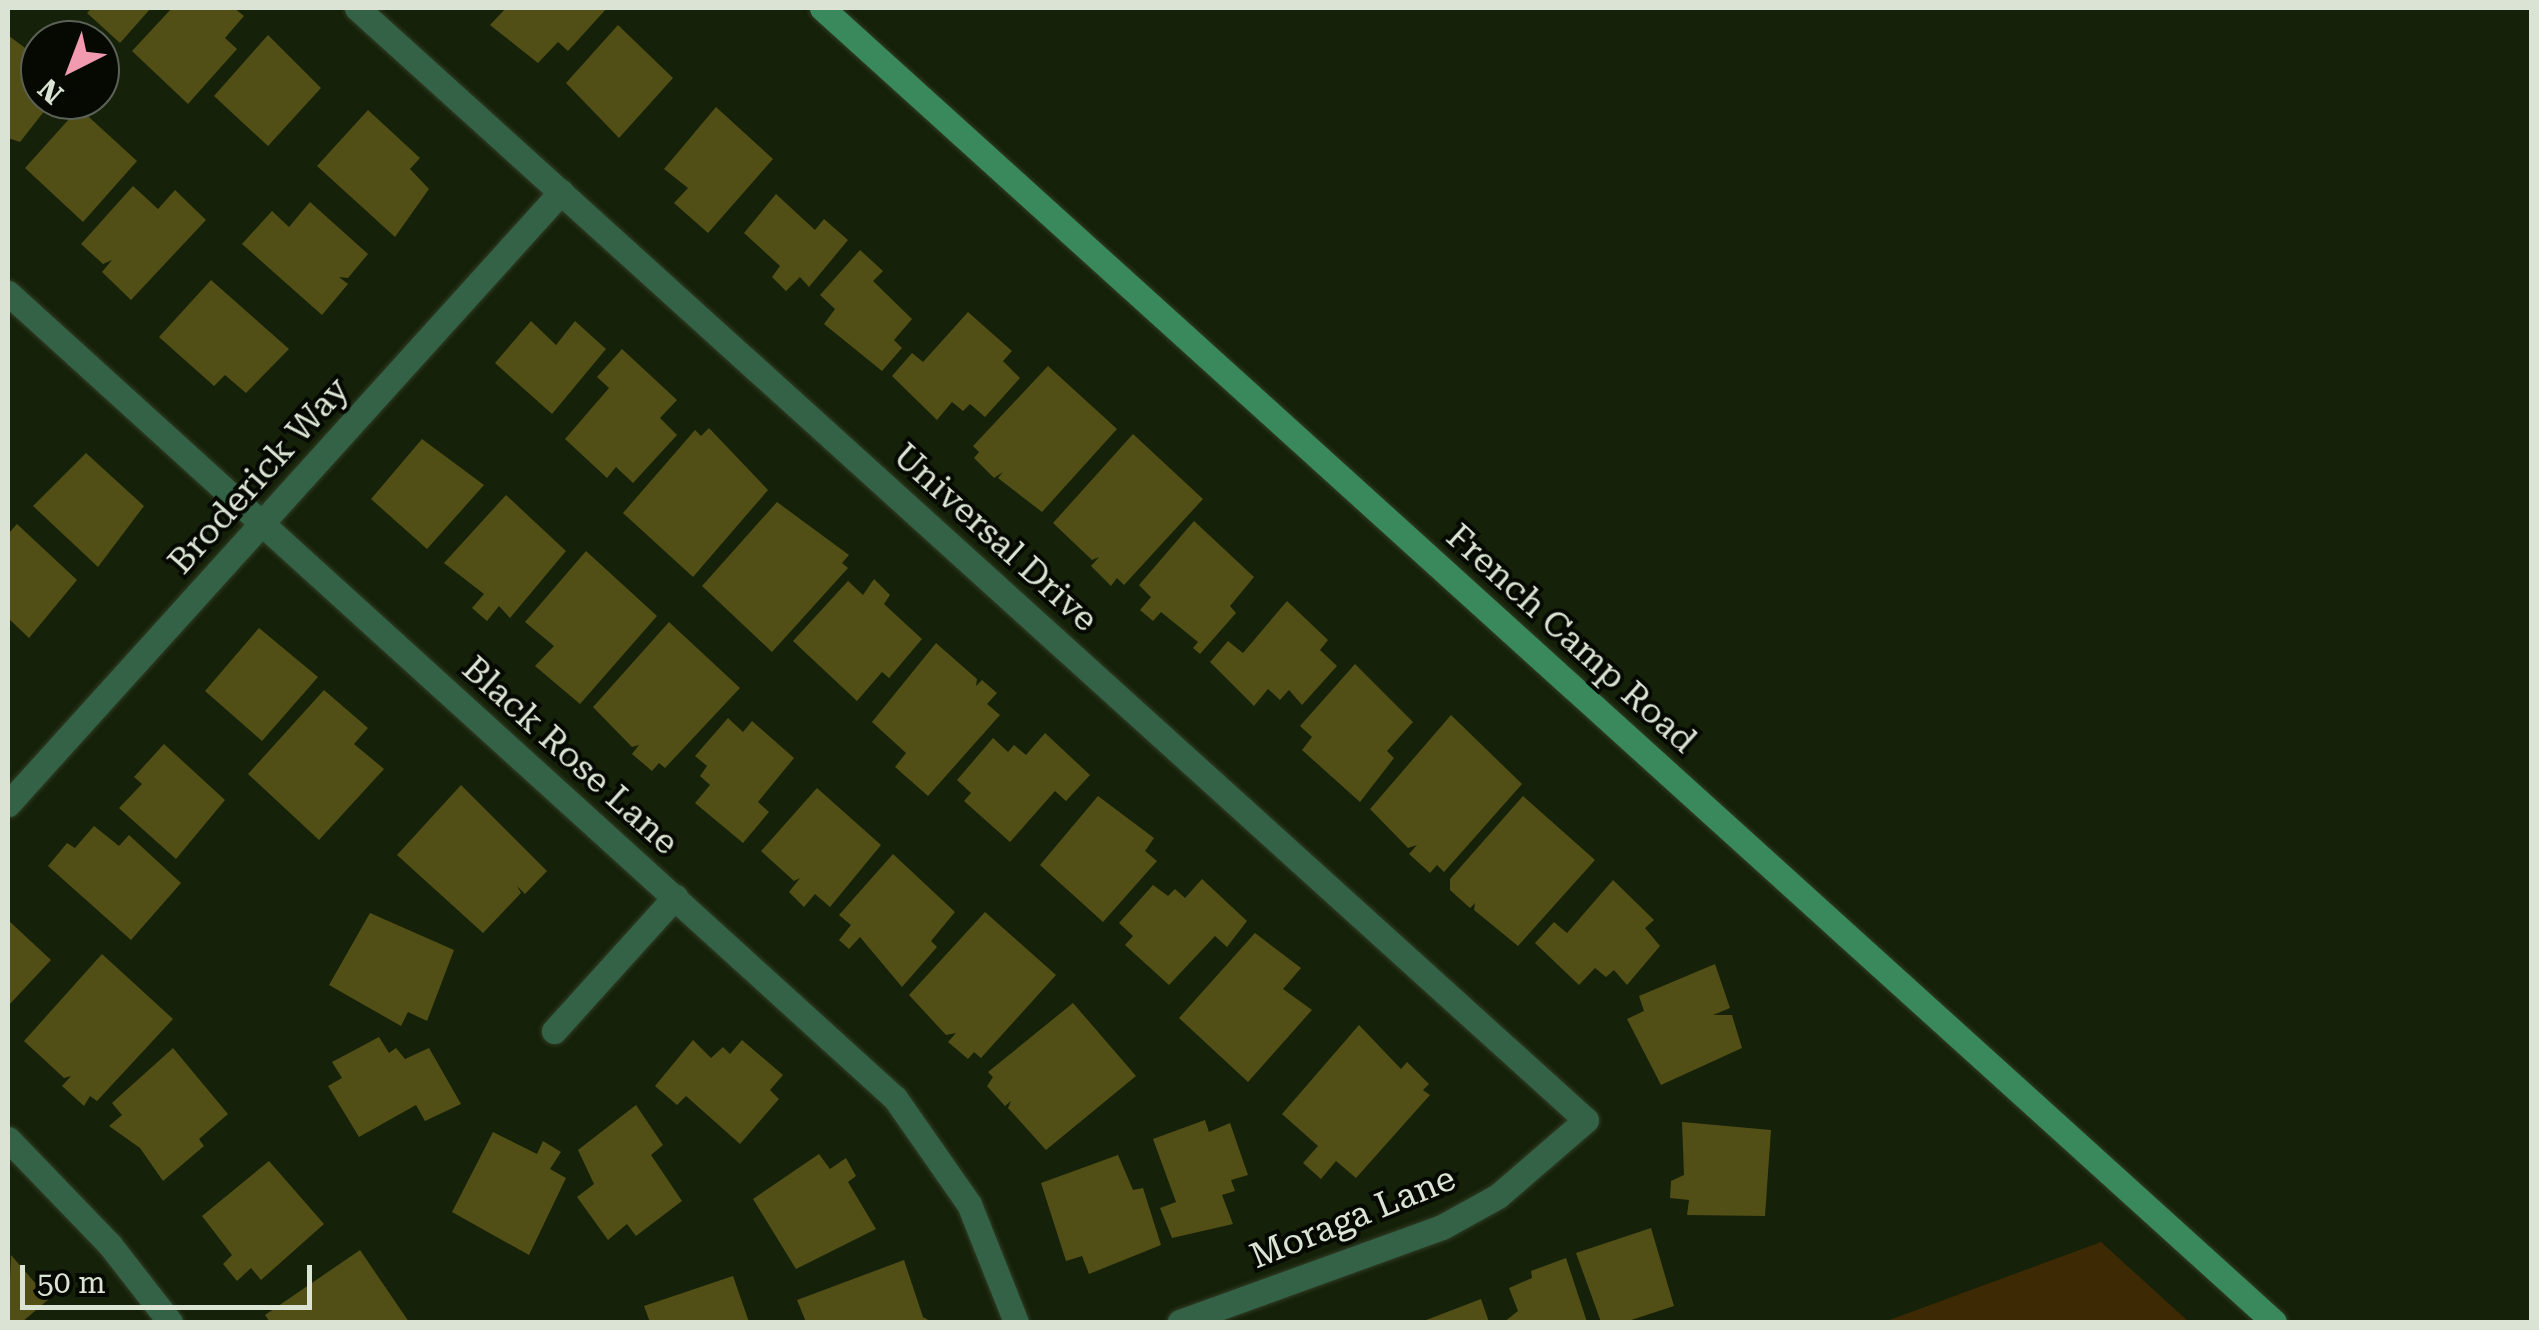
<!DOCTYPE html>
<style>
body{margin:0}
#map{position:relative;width:2539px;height:1330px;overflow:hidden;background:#152108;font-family:"Roboto Serif",serif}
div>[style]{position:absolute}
.green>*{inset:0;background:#3d2a05}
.building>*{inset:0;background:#524f16}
.roads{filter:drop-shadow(0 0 2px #313c25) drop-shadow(0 0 2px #313c25)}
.street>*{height:25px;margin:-12.5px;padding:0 12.5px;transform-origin:12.5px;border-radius:12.5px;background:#336246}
.secondary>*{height:25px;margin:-12.5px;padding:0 12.5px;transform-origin:12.5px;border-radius:12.5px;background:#39895d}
span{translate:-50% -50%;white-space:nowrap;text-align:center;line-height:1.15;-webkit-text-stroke:8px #050902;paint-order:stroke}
.street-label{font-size:35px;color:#dbe4d4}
.frame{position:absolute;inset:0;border:10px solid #dbe4d4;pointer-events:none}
.north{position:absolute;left:20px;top:20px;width:100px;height:100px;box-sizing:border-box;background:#050902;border:2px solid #5b6156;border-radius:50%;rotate:222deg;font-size:28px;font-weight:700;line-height:40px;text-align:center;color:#dbe4d4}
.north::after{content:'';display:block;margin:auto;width:35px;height:45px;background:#f29aaf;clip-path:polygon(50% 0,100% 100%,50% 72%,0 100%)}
.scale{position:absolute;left:20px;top:1265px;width:292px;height:45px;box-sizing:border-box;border:5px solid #dbe4d4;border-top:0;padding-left:12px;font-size:30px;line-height:35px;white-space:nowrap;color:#dbe4d4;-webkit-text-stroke:8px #050902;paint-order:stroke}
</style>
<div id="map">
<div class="green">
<i style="clip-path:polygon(2101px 1242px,2189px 1322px,1884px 1322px)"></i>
</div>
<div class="building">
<i style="clip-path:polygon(92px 8px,151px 8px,120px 43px,87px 13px)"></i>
<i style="clip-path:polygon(172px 8px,234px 8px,244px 16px,225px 38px,237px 49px,188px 104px,132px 51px)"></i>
<i style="clip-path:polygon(506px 8px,607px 8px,568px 51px,558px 42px,538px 63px,490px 25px)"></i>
<i style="clip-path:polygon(618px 25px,673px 78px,619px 138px,566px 83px)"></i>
<i style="clip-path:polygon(268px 35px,321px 88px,268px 146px,214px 96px)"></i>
<i style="clip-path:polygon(9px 36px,40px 59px,40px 100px,53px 100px,20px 142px,8px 138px)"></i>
<i style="clip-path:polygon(716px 107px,773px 159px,708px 233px,674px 203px,688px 188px,664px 169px)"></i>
<i style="clip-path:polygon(79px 108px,137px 161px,83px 222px,25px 168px)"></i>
<i style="clip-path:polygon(368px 110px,420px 158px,410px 169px,429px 189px,395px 237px,317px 166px)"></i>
<i style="clip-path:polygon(133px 186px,158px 209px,175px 190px,206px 220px,131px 300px,102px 272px,112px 260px,103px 264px,81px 244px)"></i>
<i style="clip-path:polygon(776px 194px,815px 230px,824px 219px,848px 240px,809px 287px,800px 277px,786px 291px,772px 277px,780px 266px,744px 233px)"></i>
<i style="clip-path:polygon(310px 202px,368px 254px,348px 278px,339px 277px,348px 284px,322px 315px,242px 244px,272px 211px,289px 227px)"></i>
<i style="clip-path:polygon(860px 250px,883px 271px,873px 281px,912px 319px,894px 340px,902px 348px,882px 371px,824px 324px,835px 309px,820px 295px)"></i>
<i style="clip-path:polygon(211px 280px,289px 349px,246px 393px,225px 375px,214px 386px,159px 337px)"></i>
<i style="clip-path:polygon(968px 312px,1012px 351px,1003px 361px,1020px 378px,985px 417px,970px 404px,963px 411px,952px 402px,937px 420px,892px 376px,912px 353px,923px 362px)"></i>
<i style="clip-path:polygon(531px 321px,556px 345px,575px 321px,606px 349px,552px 414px,495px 363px)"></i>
<i style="clip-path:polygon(622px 349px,677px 400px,660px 418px,677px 435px,633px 483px,616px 467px,607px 478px,565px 439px,609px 388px,597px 377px)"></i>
<i style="clip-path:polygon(1048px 366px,1117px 429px,1042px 512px,998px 478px,1003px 472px,994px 478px,974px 458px,979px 452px,973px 446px)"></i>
<i style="clip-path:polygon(709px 428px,768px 490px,693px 577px,623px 513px,695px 430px,701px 436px)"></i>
<i style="clip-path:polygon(1133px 434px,1203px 499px,1124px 585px,1117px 578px,1111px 586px,1091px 566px,1099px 557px,1092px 560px,1053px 523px)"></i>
<i style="clip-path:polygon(422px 439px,484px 485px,427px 549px,371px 499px)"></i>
<i style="clip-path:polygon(86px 453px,144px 506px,98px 567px,33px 506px)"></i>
<i style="clip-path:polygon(506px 495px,566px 551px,510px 618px,499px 606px,487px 621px,472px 608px,484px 594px,444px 563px)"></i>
<i style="clip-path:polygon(777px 502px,849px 555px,842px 563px,848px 568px,772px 652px,702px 586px)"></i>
<i style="clip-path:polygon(1194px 521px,1254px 577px,1230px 606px,1236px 613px,1200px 654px,1193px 648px,1198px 642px,1161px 612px,1153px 621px,1140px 610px,1151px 597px,1139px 585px)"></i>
<i style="clip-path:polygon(17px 524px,77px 580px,29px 638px,8px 618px,8px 534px)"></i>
<i style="clip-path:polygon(586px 551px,657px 616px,580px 704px,535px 666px,554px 646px,525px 622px)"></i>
<i style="clip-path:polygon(874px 579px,890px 595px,884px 604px,922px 639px,889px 678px,882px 672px,857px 701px,793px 641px,848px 581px,863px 595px)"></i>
<i style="clip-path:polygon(1287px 601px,1328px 640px,1320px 650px,1337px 666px,1302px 705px,1289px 690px,1280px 700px,1268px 689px,1254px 706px,1210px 662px,1228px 641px,1243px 653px)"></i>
<i style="clip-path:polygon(669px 622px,740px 688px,665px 768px,659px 763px,652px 771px,632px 754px,639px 745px,632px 747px,593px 707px)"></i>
<i style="clip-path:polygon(259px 628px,318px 677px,262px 741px,205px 691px)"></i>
<i style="clip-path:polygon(936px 643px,977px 679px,976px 686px,982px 680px,997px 693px,987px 704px,1000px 715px,928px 796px,895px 767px,906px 753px,872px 722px)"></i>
<i style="clip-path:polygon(1355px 664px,1413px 722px,1387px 751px,1394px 758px,1360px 802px,1302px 750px,1312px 737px,1300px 726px)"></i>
<i style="clip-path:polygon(324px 690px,368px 728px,354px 744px,384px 769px,319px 840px,248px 774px)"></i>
<i style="clip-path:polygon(1451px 715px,1522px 784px,1444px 872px,1437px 865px,1430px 873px,1409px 854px,1417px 845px,1408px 848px,1370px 809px)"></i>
<i style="clip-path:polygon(728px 718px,743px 732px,752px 721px,794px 758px,758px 802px,769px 812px,743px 843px,695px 803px,710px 785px,700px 776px,707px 766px,695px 756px)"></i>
<i style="clip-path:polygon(1045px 733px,1090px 775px,1066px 801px,1055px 791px,1010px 842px,964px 801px,971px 793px,957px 780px,993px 738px,1008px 752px,1014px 745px,1026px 755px)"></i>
<i style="clip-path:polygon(164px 744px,225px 800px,176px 859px,119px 808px,142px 784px,134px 777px)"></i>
<i style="clip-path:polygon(461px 785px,547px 871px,525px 894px,517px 886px,521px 893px,483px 933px,397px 855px)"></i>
<i style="clip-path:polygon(817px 788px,881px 845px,830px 907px,815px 894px,804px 907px,789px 892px,800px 878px,794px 881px,761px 851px)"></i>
<i style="clip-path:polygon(1098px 796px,1154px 838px,1145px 851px,1157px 861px,1103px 922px,1040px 865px)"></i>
<i style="clip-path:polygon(1523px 796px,1595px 860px,1518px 946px,1474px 910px,1475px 903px,1470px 908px,1450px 890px,1450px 879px)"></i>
<i style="clip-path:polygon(94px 826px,119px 846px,129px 835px,181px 883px,131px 940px,48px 866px,67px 843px,75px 848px)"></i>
<i style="clip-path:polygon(893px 854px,955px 912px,931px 941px,937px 947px,902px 987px,860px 937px,849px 949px,839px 940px,851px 925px,839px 915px)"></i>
<i style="clip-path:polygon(1202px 879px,1247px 921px,1227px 947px,1215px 936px,1169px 985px,1125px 945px,1133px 936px,1119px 923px,1153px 885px,1168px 896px,1175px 889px,1185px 898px)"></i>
<i style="clip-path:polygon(1613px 880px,1654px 920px,1645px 928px,1660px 946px,1627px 985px,1614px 970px,1606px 977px,1595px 968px,1579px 985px,1535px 943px,1554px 922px,1567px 933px)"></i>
<i style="clip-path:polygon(985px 912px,1056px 975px,981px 1058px,974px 1052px,968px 1059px,948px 1042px,956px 1033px,946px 1035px,909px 995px)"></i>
<i style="clip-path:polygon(370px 913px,454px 950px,427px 1021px,408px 1012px,401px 1026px,329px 985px)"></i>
<i style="clip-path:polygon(8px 920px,51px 960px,8px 1006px)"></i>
<i style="clip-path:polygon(1255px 933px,1301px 968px,1283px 989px,1312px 1010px,1248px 1082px,1179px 1018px)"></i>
<i style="clip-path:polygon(102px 954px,173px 1019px,97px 1101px,90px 1096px,84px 1106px,62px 1086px,71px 1076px,64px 1078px,24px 1041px)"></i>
<i style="clip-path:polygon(1715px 964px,1730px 1008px,1713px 1015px,1732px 1015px,1742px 1048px,1661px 1085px,1627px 1019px,1644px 1011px,1639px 996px)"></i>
<i style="clip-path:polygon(1073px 1003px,1136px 1076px,1046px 1150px,1008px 1108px,1011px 1101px,1005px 1106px,987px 1086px,993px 1077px,988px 1072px)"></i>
<i style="clip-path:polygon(1359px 1025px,1401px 1069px,1407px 1062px,1429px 1084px,1423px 1090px,1430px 1095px,1356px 1178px,1336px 1161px,1321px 1179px,1303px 1163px,1318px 1146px,1282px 1114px)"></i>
<i style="clip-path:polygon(379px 1037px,389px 1053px,396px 1048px,405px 1059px,429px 1048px,461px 1104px,425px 1121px,416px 1105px,359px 1137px,328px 1086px,342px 1078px,332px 1062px)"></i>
<i style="clip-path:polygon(693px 1040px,711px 1058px,723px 1047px,730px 1054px,742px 1040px,783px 1075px,770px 1090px,779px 1099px,740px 1144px,686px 1096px,677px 1105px,655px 1086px)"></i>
<i style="clip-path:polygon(173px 1048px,228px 1114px,199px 1139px,204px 1146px,163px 1181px,140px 1148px,109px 1126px,122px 1115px,112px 1103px)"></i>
<i style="clip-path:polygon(636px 1105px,663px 1145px,651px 1155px,682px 1201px,636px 1236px,627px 1224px,608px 1240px,577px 1197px,594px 1184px,578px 1150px)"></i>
<i style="clip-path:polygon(1205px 1120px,1209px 1132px,1230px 1123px,1248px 1175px,1231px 1180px,1235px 1191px,1222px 1195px,1233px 1224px,1172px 1238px,1160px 1208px,1176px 1202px,1153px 1139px)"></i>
<i style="clip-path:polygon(1682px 1122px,1771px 1130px,1765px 1216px,1687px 1215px,1689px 1200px,1670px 1198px,1671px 1181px,1684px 1175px)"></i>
<i style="clip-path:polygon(493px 1132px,537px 1154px,543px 1141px,561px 1152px,550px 1169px,566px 1178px,529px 1255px,452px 1212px)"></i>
<i style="clip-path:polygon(819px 1154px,830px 1169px,846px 1158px,856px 1176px,848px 1182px,876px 1229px,796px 1269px,753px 1199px)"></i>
<i style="clip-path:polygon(1118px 1155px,1133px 1190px,1143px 1188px,1161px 1245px,1089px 1274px,1082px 1256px,1066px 1261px,1041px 1183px)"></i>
<i style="clip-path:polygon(269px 1161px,324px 1224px,261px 1280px,251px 1268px,237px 1281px,223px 1264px,232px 1255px,202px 1216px)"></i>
<i style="clip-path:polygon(1651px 1228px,1674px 1306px,1625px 1322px,1601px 1322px,1576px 1253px)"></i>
<i style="clip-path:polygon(360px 1250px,409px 1322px,270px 1322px,265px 1315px)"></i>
<i style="clip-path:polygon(11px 1255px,49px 1299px,22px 1322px,8px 1322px)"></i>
<i style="clip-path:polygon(1566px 1258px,1587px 1322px,1504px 1322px,1518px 1311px,1509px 1288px,1532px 1278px,1531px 1271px)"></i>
<i style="clip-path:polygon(904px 1260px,923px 1317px,932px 1322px,806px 1322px,797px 1300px)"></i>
<i style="clip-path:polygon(733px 1276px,749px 1322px,650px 1322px,644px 1306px)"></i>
<i style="clip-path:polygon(1481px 1299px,1489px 1322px,1421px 1322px)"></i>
</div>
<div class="roads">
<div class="street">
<i style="left:357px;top:8px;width:1657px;rotate:42.14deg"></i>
<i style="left:1586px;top:1120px;width:116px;rotate:139.2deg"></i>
<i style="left:1498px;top:1196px;width:64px;rotate:151deg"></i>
<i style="left:1442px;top:1227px;width:279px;rotate:160.1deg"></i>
<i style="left:8px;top:293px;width:1198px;rotate:42.23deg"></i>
<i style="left:895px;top:1098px;width:129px;rotate:55.1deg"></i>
<i style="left:969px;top:1204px;width:127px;rotate:68.3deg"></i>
<i style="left:8px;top:804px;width:825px;rotate:-47.9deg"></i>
<i style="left:554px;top:1031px;width:181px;rotate:-47.9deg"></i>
<i style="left:8px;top:1139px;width:147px;rotate:46.1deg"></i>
<i style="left:110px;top:1245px;width:98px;rotate:52.1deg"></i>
</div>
<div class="secondary">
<i style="left:822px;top:8px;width:1958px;rotate:42.14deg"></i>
</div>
</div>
<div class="street-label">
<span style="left:259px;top:476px;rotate:-48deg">Broderick Way</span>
<span style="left:995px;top:538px;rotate:42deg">Universal Drive</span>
<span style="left:1571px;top:639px;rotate:42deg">French Camp Road</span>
<span style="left:570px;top:756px;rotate:42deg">Black Rose Lane</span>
<span style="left:1353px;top:1218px;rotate:-22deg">Moraga Lane</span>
</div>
<div class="frame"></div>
<div class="north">N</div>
<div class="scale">50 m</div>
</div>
